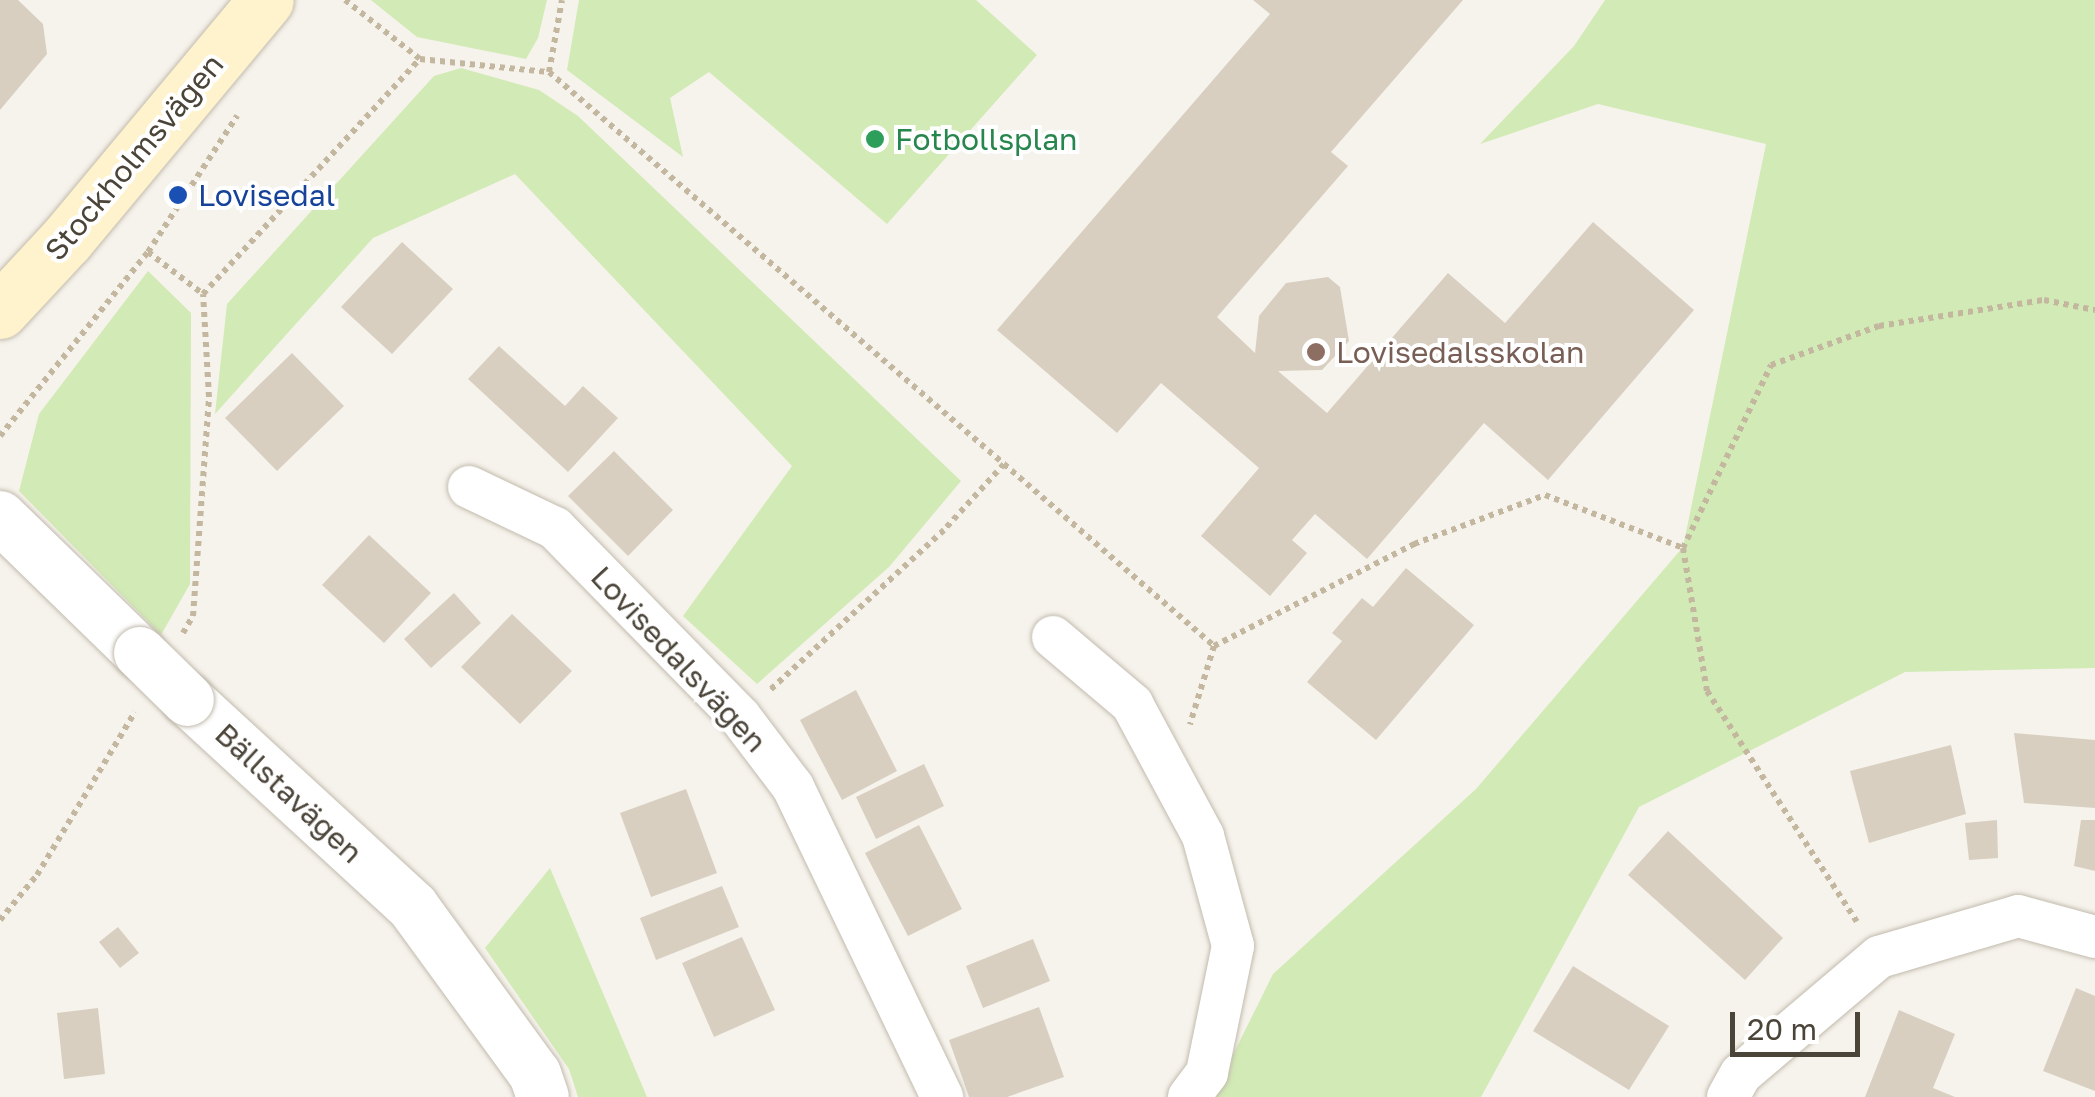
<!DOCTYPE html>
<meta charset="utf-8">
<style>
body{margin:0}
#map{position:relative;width:2095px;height:1097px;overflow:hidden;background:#f6f3ec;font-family:"Golos Text",sans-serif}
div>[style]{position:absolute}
.green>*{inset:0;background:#d2eab5}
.building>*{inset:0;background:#d8cfc1}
.path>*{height:6px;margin-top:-3px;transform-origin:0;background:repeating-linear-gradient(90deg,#c4b79f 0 5px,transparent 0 10px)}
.roads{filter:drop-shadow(0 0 2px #c2bbae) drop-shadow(0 0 2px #c2bbae)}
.minor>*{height:42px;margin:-21px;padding:0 21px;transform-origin:21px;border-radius:21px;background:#fff}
.tertiary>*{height:52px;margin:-26px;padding:0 26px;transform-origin:26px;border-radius:26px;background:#fff}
.secondary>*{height:55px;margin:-27.5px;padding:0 27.5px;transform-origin:27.5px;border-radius:27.5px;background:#fff3cd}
.bridges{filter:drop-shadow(0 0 2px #c2bbae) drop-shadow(0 0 2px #c2bbae)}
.tertiary-bridge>*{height:52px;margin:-26px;padding:0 26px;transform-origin:26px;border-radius:26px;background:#fff}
.dots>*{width:28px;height:28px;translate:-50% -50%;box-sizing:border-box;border:5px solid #fff;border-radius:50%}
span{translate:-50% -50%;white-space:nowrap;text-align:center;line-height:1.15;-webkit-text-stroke:8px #fff;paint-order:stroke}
.leisure-label{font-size:30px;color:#27864d}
.left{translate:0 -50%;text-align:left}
.street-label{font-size:30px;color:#4b4439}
.transit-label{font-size:30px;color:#164399}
.education-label{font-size:30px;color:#785e54}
.scale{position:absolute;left:1730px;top:1012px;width:130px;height:45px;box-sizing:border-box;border:5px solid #4b4439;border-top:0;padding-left:12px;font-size:30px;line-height:35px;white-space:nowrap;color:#4b4439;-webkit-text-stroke:8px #fff;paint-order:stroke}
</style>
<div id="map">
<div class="green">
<i style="clip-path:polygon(371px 0,547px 0,538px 38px,526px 59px,417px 37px)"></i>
<i style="clip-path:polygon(579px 0,976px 0,1037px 55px,887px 224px,709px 72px,670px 98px,683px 157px,567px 70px)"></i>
<i style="clip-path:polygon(1605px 0,2095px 0,2095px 668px,1905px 672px,1639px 807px,1481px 1097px,1212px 1097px,1273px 974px,1476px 789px,1683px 547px,1766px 144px,1598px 104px,1480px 144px,1574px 46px)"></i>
<i style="clip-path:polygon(461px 68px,539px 90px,578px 116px,961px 481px,889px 567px,757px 684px,683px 616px,792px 466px,515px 174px,373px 238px,215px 414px,227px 304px,434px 76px)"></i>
<i style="clip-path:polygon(148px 271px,191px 313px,190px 584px,161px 635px,19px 491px,39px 414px)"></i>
<i style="clip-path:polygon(550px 868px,647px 1097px,578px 1097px,569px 1069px,485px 948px)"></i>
</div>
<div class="building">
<i style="clip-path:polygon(0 0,18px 0,43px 24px,47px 54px,0 110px)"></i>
<i style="clip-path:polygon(1253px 0,1463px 0,1331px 152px,1348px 166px,1217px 317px,1255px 353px,1259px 316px,1286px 283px,1328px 277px,1340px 287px,1349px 341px,1322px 370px,1278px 371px,1327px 413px,1448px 273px,1505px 323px,1593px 222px,1694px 310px,1548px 480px,1484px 423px,1367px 559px,1315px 514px,1292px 540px,1307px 553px,1270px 596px,1201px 536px,1259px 468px,1161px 383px,1117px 433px,997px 330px,1270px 14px)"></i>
<i style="clip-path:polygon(402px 242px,453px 289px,392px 354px,341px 307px)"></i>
<i style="clip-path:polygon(499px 346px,565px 406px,583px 386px,618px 418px,568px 472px,468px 379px)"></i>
<i style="clip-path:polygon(292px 353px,344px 406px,277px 471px,225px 418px)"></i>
<i style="clip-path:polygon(614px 451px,673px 510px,628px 556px,568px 496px)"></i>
<i style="clip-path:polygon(369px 535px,431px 593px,384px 643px,322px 585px)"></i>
<i style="clip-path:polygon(1406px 568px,1474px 625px,1376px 740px,1307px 682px,1342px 641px,1332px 633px,1362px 598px,1373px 607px)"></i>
<i style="clip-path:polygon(454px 593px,481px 623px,431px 668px,404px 639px)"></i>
<i style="clip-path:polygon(512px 614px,572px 671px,520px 724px,461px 667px)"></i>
<i style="clip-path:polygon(856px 690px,897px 771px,842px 800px,800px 720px)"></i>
<i style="clip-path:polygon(2014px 733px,2095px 740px,2095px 808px,2024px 803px)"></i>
<i style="clip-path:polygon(1951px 745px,1966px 814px,1869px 843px,1850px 771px)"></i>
<i style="clip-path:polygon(924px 764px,944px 806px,876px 839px,856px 797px)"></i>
<i style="clip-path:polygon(686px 789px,717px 873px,651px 897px,620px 813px)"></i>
<i style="clip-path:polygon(1997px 820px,1998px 858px,1969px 860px,1965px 823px)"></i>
<i style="clip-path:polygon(2081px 820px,2095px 820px,2095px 871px,2074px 866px)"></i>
<i style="clip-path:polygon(919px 825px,962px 909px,908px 936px,865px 853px)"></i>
<i style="clip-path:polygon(1668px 831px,1783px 938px,1745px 980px,1628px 875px)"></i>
<i style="clip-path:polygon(722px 886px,739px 927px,656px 960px,640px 918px)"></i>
<i style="clip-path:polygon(118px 927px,139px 953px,120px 968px,99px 942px)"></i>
<i style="clip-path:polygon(742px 937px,775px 1010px,714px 1037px,682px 963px)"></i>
<i style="clip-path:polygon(1033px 939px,1050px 981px,983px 1008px,966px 966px)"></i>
<i style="clip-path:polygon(1573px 966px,1669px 1026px,1629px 1090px,1533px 1031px)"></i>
<i style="clip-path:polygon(2076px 988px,2095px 996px,2095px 1091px,2043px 1071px)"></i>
<i style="clip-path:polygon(1039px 1007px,1064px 1077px,1007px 1097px,969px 1097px,949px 1040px)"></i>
<i style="clip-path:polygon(98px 1008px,105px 1074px,64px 1079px,57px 1013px)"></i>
<i style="clip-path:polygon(1899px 1010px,1955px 1034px,1933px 1088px,1955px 1097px,1865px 1097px)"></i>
</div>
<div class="path">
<i style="left:345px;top:0;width:95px;rotate:38.2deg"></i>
<i style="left:420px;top:59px;width:130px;rotate:5.8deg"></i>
<i style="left:549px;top:72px;width:601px;rotate:40.75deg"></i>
<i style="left:1004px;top:464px;width:89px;rotate:132.3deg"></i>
<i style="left:944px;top:530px;width:236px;rotate:137.4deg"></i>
<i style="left:549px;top:72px;width:73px;rotate:-79.8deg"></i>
<i style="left:148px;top:252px;width:69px;rotate:37.4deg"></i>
<i style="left:0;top:436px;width:236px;rotate:-51.2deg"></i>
<i style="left:148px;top:252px;width:163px;rotate:-56.8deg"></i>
<i style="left:1004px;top:464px;width:278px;rotate:40.9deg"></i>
<i style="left:1214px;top:646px;width:82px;rotate:107.1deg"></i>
<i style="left:1683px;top:548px;width:203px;rotate:-64.3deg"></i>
<i style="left:1771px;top:365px;width:115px;rotate:-19.9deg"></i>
<i style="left:1879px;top:326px;width:167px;rotate:-9deg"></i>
<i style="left:2044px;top:300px;width:52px;rotate:11.1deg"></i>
<i style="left:183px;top:633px;width:20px;rotate:-60deg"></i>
<i style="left:193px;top:616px;width:220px;rotate:-85.8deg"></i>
<i style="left:209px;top:397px;width:103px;rotate:-93.3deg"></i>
<i style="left:203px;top:294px;width:320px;rotate:-47.3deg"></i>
<i style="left:1214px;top:646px;width:225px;rotate:-27deg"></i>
<i style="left:1414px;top:544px;width:140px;rotate:-20.5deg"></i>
<i style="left:1545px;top:495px;width:148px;rotate:21deg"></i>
<i style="left:1683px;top:548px;width:145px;rotate:80.5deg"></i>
<i style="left:1707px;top:691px;width:275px;rotate:57deg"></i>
<i style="left:0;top:920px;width:58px;rotate:-50.6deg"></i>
<i style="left:37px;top:875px;width:190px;rotate:-59deg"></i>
</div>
<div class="roads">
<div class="minor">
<i style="left:469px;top:487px;width:95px;rotate:25.5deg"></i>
<i style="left:555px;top:528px;width:264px;rotate:45.6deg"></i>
<i style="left:740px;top:717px;width:88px;rotate:52.9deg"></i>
<i style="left:793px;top:787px;width:344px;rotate:64.3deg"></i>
<i style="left:1053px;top:637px;width:104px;rotate:40.3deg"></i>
<i style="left:1132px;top:704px;width:150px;rotate:61.7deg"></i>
<i style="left:1203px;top:836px;width:114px;rotate:74.7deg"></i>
<i style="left:1233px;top:946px;width:130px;rotate:101.6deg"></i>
<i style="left:1207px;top:1073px;width:30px;rotate:127deg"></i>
<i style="left:1728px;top:1097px;width:26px;rotate:-61deg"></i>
<i style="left:1741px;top:1074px;width:181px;rotate:-40.3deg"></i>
<i style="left:1879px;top:957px;width:145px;rotate:-16.4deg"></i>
<i style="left:2018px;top:916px;width:80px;rotate:15.3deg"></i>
</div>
<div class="tertiary">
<i style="left:0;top:517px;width:195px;rotate:44.2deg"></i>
<i style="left:188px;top:700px;width:306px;rotate:42.6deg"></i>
<i style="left:413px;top:907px;width:207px;rotate:53.9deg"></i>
<i style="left:535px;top:1074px;width:24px;rotate:71deg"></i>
</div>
<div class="secondary">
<i style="left:0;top:311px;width:97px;rotate:-47.1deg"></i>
<i style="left:66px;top:240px;width:312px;rotate:-50.2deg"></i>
</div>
</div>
<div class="bridges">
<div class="tertiary-bridge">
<i style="left:140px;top:653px;width:67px;rotate:44.4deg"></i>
</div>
</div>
<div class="dots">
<i style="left:875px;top:139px;background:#2e9e5b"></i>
<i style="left:178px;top:195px;background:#1a4fb4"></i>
<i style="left:1316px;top:352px;background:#8d6e63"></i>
</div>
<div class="leisure-label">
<span class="left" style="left:895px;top:139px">Fotbollsplan</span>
</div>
<div class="street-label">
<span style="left:134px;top:157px;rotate:-50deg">Stockholmsvägen</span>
<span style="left:679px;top:659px;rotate:47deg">Lovisedalsvägen</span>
<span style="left:289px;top:793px;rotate:43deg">Bällstavägen</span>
</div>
<div class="transit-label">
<span class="left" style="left:198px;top:195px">Lovisedal</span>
</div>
<div class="education-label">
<span class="left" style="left:1336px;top:352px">Lovisedalsskolan</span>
</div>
<div class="scale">20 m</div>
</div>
